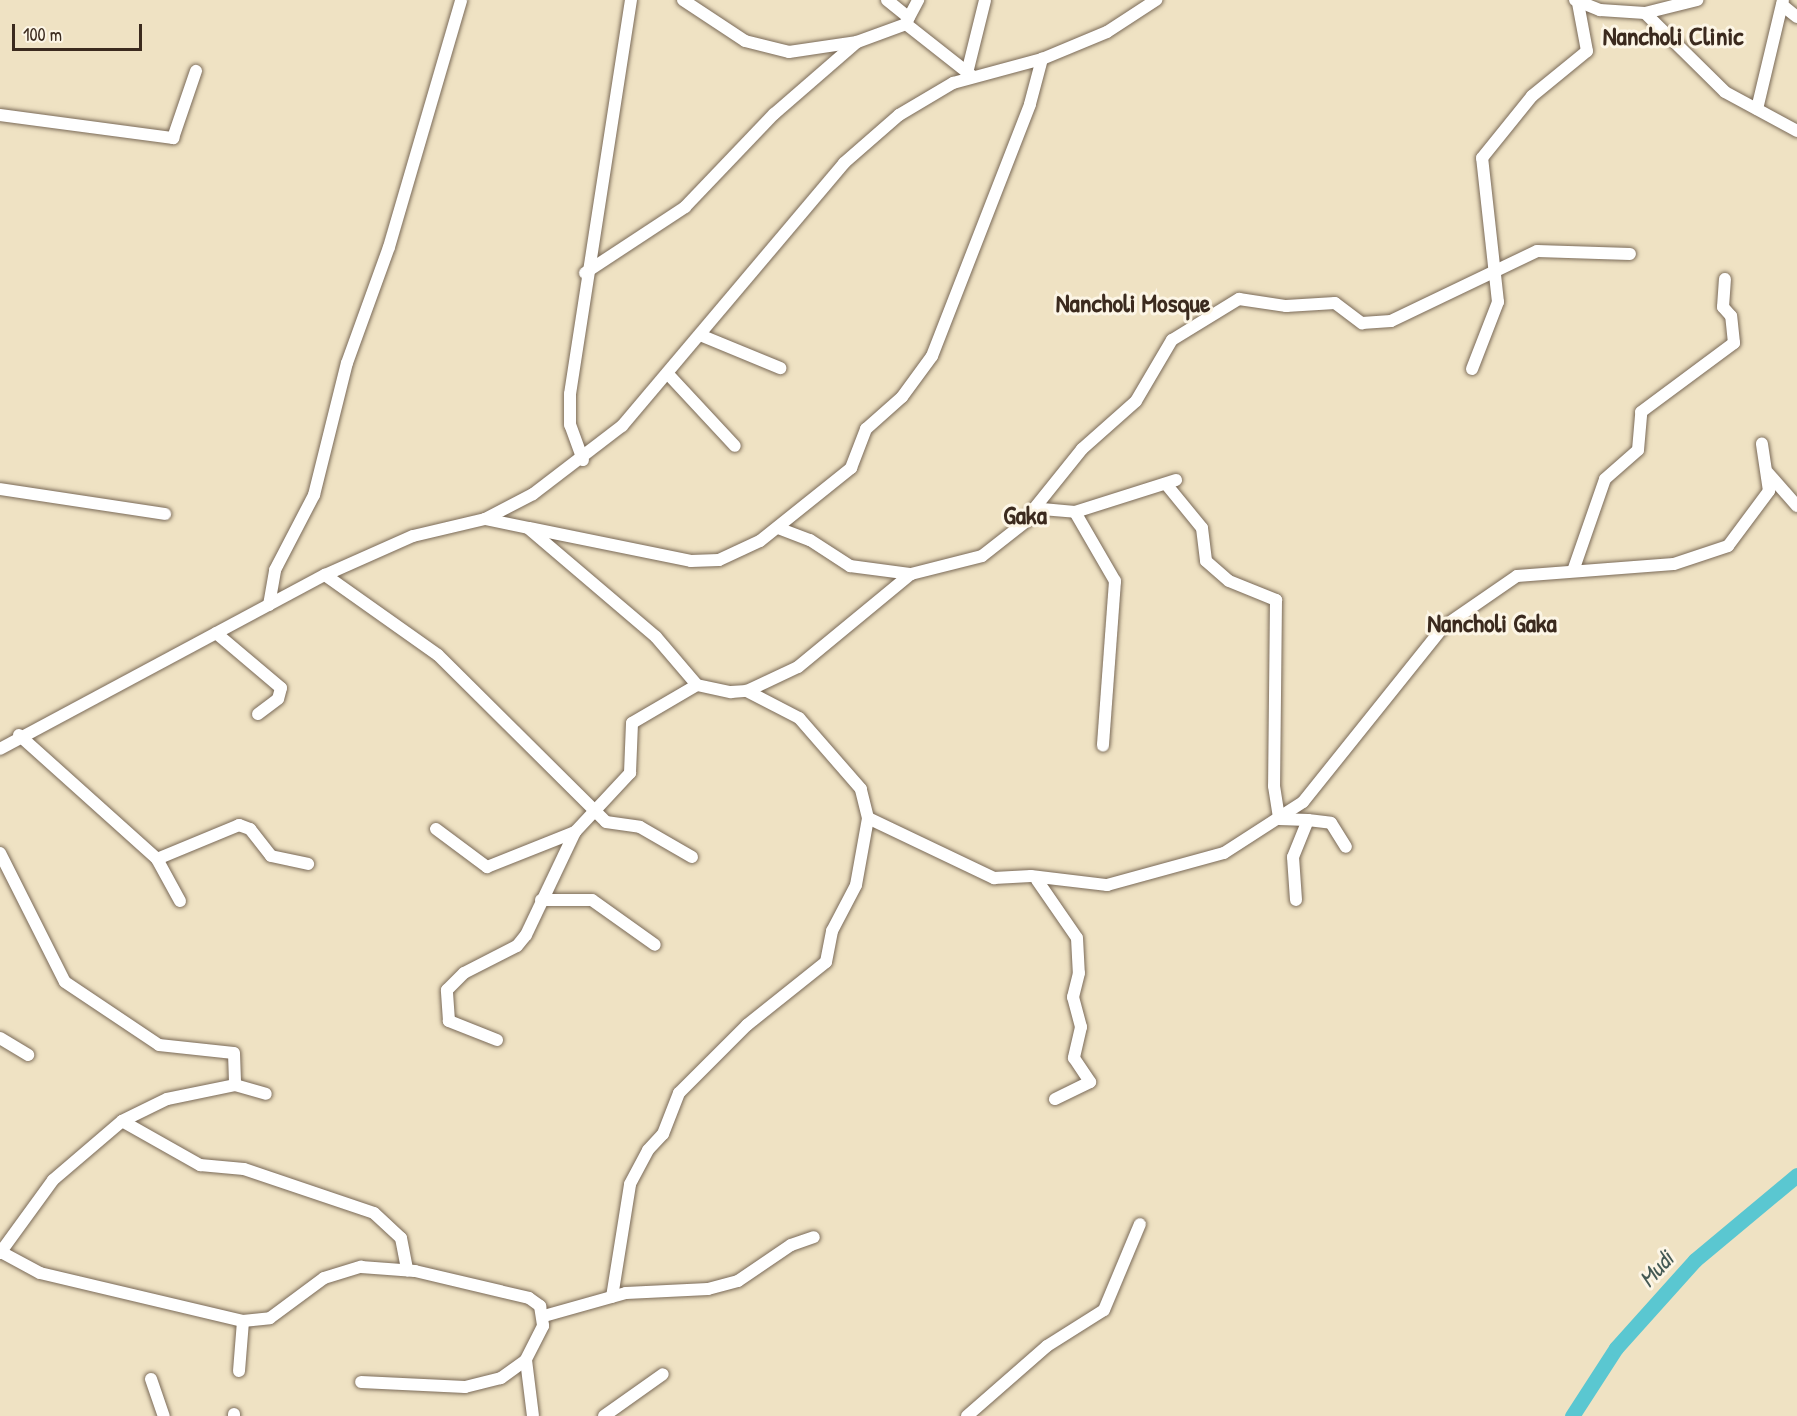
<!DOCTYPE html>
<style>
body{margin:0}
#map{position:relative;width:1797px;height:1416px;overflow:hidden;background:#efe2c3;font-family:"Patrick Hand",sans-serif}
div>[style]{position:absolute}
.river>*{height:15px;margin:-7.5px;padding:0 7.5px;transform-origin:7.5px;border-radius:7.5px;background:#5ac7d1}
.roads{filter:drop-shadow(0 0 2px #7a6a58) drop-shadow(0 0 2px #7a6a58)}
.minor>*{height:12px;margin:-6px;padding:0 6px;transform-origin:6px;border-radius:6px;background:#fff}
span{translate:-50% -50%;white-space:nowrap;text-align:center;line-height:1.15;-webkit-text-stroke:6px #fcf5e5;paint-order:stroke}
.water-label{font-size:24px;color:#445954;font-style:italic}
.quarter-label{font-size:26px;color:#3b2a1e;font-weight:700}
.scale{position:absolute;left:12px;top:24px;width:130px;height:27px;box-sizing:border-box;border:3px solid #3b2a1e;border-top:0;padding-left:8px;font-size:18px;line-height:21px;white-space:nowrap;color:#3b2a1e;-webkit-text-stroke:4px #fcf5e5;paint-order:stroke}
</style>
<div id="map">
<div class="river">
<i style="left:1572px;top:1416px;width:81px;rotate:-57.1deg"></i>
<i style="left:1616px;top:1348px;width:118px;rotate:-48.1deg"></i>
<i style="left:1695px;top:1260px;width:133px;rotate:-39.8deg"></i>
</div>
<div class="roads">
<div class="minor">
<i style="left:683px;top:0;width:74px;rotate:33.5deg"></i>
<i style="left:745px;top:41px;width:45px;rotate:14deg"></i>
<i style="left:789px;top:52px;width:69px;rotate:-8.4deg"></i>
<i style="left:857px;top:42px;width:52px;rotate:-20.2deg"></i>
<i style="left:906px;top:24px;width:84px;rotate:38.2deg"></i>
<i style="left:887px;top:0;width:28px;rotate:39deg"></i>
<i style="left:1575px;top:0;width:27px;rotate:22deg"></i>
<i style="left:1600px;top:10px;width:45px;rotate:3.8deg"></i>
<i style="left:1645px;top:13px;width:54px;rotate:-14deg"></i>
<i style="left:1782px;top:5px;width:19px;rotate:39deg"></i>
<i style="left:1645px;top:13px;width:112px;rotate:44.6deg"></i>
<i style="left:1725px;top:92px;width:82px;rotate:28.4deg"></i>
<i style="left:906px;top:23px;width:26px;rotate:-62deg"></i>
<i style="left:967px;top:73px;width:75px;rotate:-76.1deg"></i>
<i style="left:1757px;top:109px;width:112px;rotate:-76.6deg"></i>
<i style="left:0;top:115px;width:175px;rotate:7.6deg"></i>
<i style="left:173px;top:138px;width:71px;rotate:-71.1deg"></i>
<i style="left:585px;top:273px;width:120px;rotate:-33.4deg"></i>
<i style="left:685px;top:207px;width:129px;rotate:-46.3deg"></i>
<i style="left:774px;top:114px;width:110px;rotate:-40.9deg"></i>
<i style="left:700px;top:335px;width:87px;rotate:22.4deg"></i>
<i style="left:1472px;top:369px;width:72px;rotate:-68.8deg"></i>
<i style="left:1498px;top:302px;width:145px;rotate:-96.3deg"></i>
<i style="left:1482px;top:158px;width:80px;rotate:-51.1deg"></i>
<i style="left:1532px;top:96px;width:71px;rotate:-39.3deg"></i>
<i style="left:1587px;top:51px;width:49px;rotate:-100.6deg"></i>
<i style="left:668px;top:374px;width:98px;rotate:47.1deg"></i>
<i style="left:583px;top:460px;width:37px;rotate:-110deg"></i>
<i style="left:570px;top:425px;width:31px;rotate:-90deg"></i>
<i style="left:570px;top:394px;width:399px;rotate:-81.2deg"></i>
<i style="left:1768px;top:473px;width:44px;rotate:48.7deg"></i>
<i style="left:1166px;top:484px;width:57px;rotate:50.7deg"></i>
<i style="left:1202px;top:528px;width:33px;rotate:83deg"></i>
<i style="left:1206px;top:561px;width:30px;rotate:41deg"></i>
<i style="left:1229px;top:581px;width:51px;rotate:22deg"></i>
<i style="left:1276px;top:600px;width:186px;rotate:90.6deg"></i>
<i style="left:1274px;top:786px;width:33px;rotate:81deg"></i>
<i style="left:1279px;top:819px;width:29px;rotate:2deg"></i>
<i style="left:1308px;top:820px;width:40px;rotate:112deg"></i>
<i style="left:1293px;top:857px;width:43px;rotate:86deg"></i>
<i style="left:0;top:489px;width:167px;rotate:8.6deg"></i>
<i style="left:1075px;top:512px;width:106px;rotate:-17.6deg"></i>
<i style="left:1029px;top:515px;width:85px;rotate:-51.2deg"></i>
<i style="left:1082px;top:449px;width:72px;rotate:-41.6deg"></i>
<i style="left:1136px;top:401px;width:71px;rotate:-59.5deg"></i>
<i style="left:1172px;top:340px;width:79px;rotate:-31.5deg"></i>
<i style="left:1239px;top:299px;width:48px;rotate:8.5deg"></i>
<i style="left:1286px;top:306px;width:49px;rotate:-3.5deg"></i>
<i style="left:1335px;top:303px;width:34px;rotate:37deg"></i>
<i style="left:1362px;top:323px;width:29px;rotate:-4deg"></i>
<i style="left:1391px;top:321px;width:162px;rotate:-25.6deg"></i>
<i style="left:1537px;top:251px;width:93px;rotate:1.8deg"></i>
<i style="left:485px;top:519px;width:44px;rotate:11.8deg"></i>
<i style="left:528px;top:528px;width:168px;rotate:40.4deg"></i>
<i style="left:656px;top:637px;width:63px;rotate:49.5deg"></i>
<i style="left:697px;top:685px;width:35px;rotate:12deg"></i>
<i style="left:731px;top:692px;width:16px;rotate:-4deg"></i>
<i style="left:747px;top:691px;width:56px;rotate:-25.2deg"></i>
<i style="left:798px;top:667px;width:146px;rotate:-39.5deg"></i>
<i style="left:911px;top:574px;width:73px;rotate:-14.2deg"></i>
<i style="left:982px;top:556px;width:76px;rotate:-38.1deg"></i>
<i style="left:1042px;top:509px;width:33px;rotate:5deg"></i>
<i style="left:1075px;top:512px;width:80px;rotate:59.9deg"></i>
<i style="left:1115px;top:581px;width:165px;rotate:94.2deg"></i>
<i style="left:529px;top:528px;width:165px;rotate:11.5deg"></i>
<i style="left:691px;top:561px;width:28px;rotate:-2deg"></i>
<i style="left:719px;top:560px;width:45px;rotate:-24.9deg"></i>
<i style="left:760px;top:541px;width:117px;rotate:-38.7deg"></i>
<i style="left:851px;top:468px;width:42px;rotate:-69deg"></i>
<i style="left:866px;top:429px;width:48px;rotate:-41.6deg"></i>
<i style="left:902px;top:397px;width:51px;rotate:-53.8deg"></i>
<i style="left:932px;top:356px;width:270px;rotate:-68.7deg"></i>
<i style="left:1030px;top:104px;width:47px;rotate:-75.1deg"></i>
<i style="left:778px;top:528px;width:34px;rotate:21deg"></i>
<i style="left:810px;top:540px;width:48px;rotate:33deg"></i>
<i style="left:850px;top:566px;width:62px;rotate:7.5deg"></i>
<i style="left:1573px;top:571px;width:97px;rotate:-70.8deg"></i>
<i style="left:1605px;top:479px;width:44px;rotate:-41.3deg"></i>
<i style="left:1638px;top:450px;width:38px;rotate:-85deg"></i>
<i style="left:1641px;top:412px;width:116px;rotate:-36.6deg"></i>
<i style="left:1734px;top:343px;width:27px;rotate:-96deg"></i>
<i style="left:1731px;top:316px;width:12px;rotate:-132deg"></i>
<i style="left:1723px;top:307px;width:28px;rotate:-86deg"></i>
<i style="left:325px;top:575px;width:138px;rotate:35.3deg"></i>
<i style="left:438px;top:655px;width:237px;rotate:44.8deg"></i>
<i style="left:606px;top:822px;width:34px;rotate:8deg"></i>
<i style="left:640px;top:827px;width:60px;rotate:30deg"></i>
<i style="left:269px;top:605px;width:36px;rotate:-80deg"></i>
<i style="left:275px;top:570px;width:85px;rotate:-62.5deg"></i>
<i style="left:314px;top:495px;width:136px;rotate:-76deg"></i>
<i style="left:347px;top:363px;width:123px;rotate:-70.1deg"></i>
<i style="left:389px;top:247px;width:257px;rotate:-73.7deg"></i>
<i style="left:216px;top:633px;width:85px;rotate:40.2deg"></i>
<i style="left:281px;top:688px;width:11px;rotate:105deg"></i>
<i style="left:278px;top:699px;width:25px;rotate:143deg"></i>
<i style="left:19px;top:735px;width:186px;rotate:41.9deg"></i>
<i style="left:157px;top:859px;width:48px;rotate:61.3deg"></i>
<i style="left:0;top:749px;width:369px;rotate:-28.2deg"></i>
<i style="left:325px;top:575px;width:96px;rotate:-23.9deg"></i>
<i style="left:413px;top:536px;width:74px;rotate:-13.3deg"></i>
<i style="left:485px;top:519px;width:54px;rotate:-27.5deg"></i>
<i style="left:533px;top:494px;width:112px;rotate:-37.4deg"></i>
<i style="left:622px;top:426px;width:344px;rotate:-49.8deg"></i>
<i style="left:844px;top:163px;width:73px;rotate:-41.1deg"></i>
<i style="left:899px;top:115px;width:63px;rotate:-30.7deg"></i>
<i style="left:953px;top:83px;width:92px;rotate:-15.1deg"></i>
<i style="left:1042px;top:59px;width:70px;rotate:-22.6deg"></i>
<i style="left:1107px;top:32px;width:59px;rotate:-33.1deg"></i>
<i style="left:868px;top:818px;width:140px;rotate:25.5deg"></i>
<i style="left:994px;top:878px;width:37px;rotate:-3deg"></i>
<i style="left:1031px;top:876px;width:77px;rotate:6.8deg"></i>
<i style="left:1107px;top:885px;width:121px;rotate:-15.3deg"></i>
<i style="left:1224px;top:853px;width:94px;rotate:-32.8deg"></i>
<i style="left:1303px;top:802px;width:224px;rotate:-51.3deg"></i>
<i style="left:1443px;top:627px;width:90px;rotate:-34.6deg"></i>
<i style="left:1517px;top:576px;width:157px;rotate:-4.4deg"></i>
<i style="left:1674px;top:564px;width:57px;rotate:-18.4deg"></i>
<i style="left:1728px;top:546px;width:69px;rotate:-53.3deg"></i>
<i style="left:1769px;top:491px;width:48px;rotate:-98.5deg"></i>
<i style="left:1308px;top:820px;width:23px;rotate:7deg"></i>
<i style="left:1331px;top:823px;width:28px;rotate:58deg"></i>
<i style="left:436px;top:829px;width:64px;rotate:36.7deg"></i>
<i style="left:487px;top:867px;width:95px;rotate:-21.7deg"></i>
<i style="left:575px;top:832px;width:81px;rotate:-47deg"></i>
<i style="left:630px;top:773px;width:50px;rotate:-87.7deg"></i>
<i style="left:632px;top:723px;width:75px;rotate:-30.3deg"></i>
<i style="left:0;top:853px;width:144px;rotate:63.3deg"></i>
<i style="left:65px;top:982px;width:113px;rotate:33.8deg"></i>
<i style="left:159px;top:1045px;width:75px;rotate:6.1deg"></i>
<i style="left:234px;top:1053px;width:32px;rotate:88deg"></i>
<i style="left:157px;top:859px;width:89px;rotate:-22.5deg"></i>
<i style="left:239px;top:825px;width:12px;rotate:20deg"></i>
<i style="left:250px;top:829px;width:34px;rotate:52deg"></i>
<i style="left:271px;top:856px;width:38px;rotate:12deg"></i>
<i style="left:1037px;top:880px;width:70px;rotate:55.4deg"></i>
<i style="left:1077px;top:938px;width:35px;rotate:87deg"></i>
<i style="left:1079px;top:973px;width:25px;rotate:104deg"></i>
<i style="left:1073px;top:997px;width:31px;rotate:75deg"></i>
<i style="left:1081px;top:1027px;width:32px;rotate:103deg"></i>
<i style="left:1074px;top:1058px;width:29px;rotate:56deg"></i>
<i style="left:1090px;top:1082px;width:39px;rotate:154deg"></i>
<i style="left:541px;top:900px;width:51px"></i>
<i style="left:592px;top:900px;width:77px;rotate:35.5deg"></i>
<i style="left:0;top:1038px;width:33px;rotate:31deg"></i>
<i style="left:497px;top:1040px;width:52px;rotate:-158.4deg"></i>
<i style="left:449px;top:1021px;width:31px;rotate:-94deg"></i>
<i style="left:447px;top:990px;width:24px;rotate:-45deg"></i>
<i style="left:464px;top:973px;width:59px;rotate:-27deg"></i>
<i style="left:517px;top:946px;width:14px;rotate:-51deg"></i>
<i style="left:526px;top:935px;width:114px;rotate:-64.6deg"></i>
<i style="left:122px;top:1121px;width:90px;rotate:29.4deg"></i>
<i style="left:200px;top:1165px;width:44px;rotate:5.2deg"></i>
<i style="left:244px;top:1169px;width:137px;rotate:18.7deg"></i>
<i style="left:374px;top:1213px;width:37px;rotate:43deg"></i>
<i style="left:401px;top:1238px;width:33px;rotate:79deg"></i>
<i style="left:1px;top:1252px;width:44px;rotate:28.3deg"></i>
<i style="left:40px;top:1273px;width:209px;rotate:13.3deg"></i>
<i style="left:243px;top:1321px;width:27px;rotate:-6deg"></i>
<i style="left:270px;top:1318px;width:67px;rotate:-36.5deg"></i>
<i style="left:324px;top:1278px;width:39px;rotate:-17deg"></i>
<i style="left:361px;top:1267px;width:54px;rotate:4.2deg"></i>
<i style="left:415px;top:1271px;width:117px;rotate:13.3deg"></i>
<i style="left:529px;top:1298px;width:14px;rotate:36deg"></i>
<i style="left:540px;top:1306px;width:20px;rotate:81deg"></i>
<i style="left:543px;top:1326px;width:38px;rotate:117deg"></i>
<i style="left:526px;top:1360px;width:31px;rotate:144deg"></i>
<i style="left:501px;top:1378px;width:37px;rotate:166deg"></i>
<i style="left:465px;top:1387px;width:104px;rotate:-177.2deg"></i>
<i style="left:0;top:1253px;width:90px;rotate:-54deg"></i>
<i style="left:53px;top:1180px;width:91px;rotate:-40.5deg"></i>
<i style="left:122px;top:1121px;width:50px;rotate:-26.1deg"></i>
<i style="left:167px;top:1099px;width:69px;rotate:-11.6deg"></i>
<i style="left:235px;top:1085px;width:32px;rotate:16deg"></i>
<i style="left:612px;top:1297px;width:114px;rotate:-80.9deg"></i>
<i style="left:630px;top:1184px;width:38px;rotate:-62deg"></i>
<i style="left:648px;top:1150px;width:22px;rotate:-47deg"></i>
<i style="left:663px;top:1134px;width:44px;rotate:-68.7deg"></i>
<i style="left:679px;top:1093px;width:96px;rotate:-45deg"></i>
<i style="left:747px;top:1025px;width:101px;rotate:-38.6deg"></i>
<i style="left:826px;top:962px;width:32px;rotate:-79deg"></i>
<i style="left:832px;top:931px;width:52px;rotate:-62.4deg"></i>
<i style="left:856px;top:885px;width:68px;rotate:-79.8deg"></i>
<i style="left:868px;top:818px;width:30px;rotate:-104deg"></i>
<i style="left:861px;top:789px;width:94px;rotate:-131.1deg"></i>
<i style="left:799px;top:718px;width:59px;rotate:-152.6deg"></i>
<i style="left:544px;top:1316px;width:85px;rotate:-15.7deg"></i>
<i style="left:626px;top:1293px;width:82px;rotate:-2.8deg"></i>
<i style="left:708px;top:1289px;width:31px;rotate:-15deg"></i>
<i style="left:738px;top:1281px;width:64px;rotate:-34.2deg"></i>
<i style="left:791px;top:1245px;width:24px;rotate:-19deg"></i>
<i style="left:526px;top:1360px;width:56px;rotate:82.9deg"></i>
<i style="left:239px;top:1371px;width:50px;rotate:-85.4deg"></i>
<i style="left:151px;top:1379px;width:39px;rotate:71deg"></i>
<i style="left:234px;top:1416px;width:2px;rotate:-90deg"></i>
<i style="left:604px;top:1416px;width:72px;rotate:-35.4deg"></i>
<i style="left:967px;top:1416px;width:106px;rotate:-41.2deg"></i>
<i style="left:1047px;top:1346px;width:67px;rotate:-32.3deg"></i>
<i style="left:1104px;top:1310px;width:93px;rotate:-67.3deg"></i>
</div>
</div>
<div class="water-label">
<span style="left:1656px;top:1269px;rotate:-48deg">Mudi</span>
</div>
<div class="quarter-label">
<span style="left:1673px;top:36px">Nancholi Clinic</span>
<span style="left:1133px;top:303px">Nancholi Mosque</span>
<span style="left:1025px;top:515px">Gaka</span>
<span style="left:1492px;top:623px">Nancholi Gaka</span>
</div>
<div class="scale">100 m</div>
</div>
